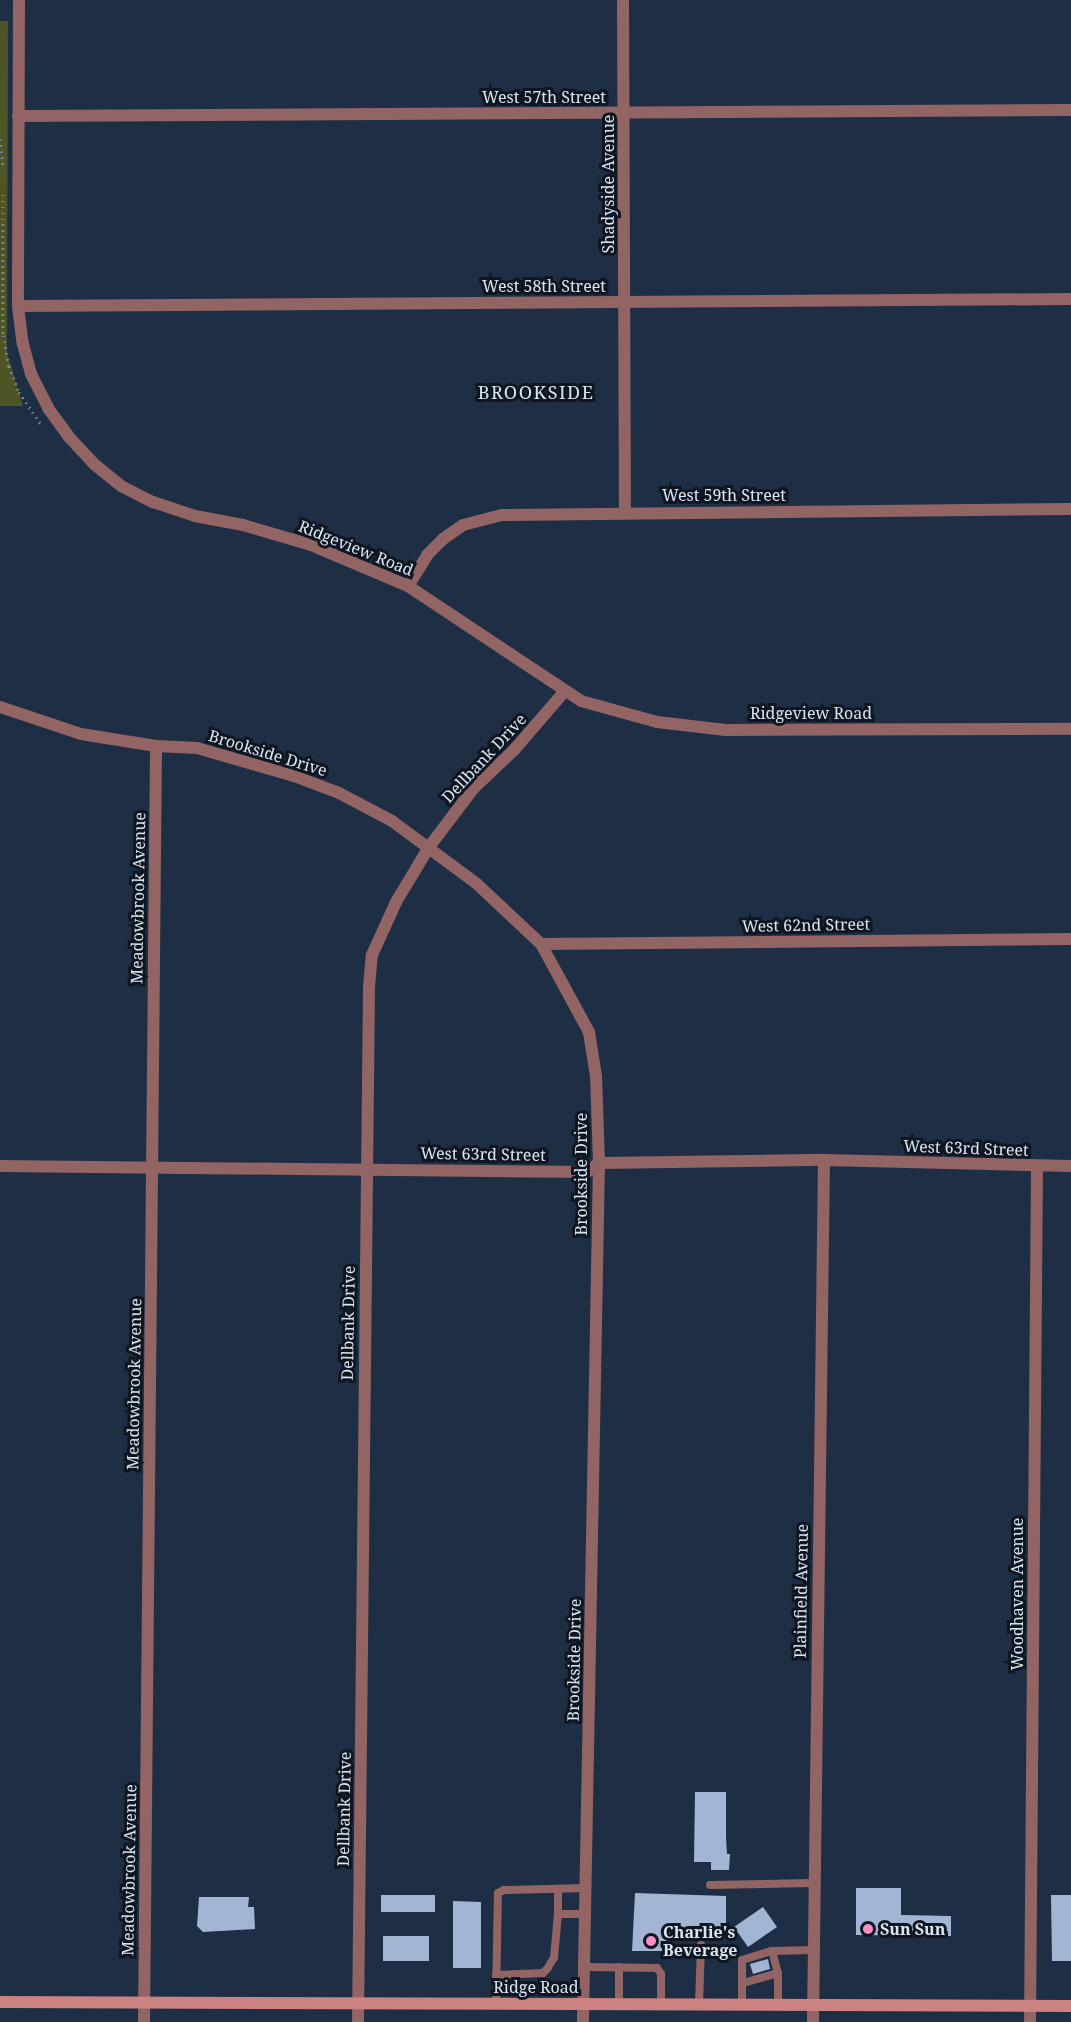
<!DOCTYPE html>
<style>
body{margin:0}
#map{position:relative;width:1071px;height:2022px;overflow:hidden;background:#1d2e45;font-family:"Noto Serif",serif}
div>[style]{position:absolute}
.green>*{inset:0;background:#4d5524}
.building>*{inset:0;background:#a2b6d3}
.path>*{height:3px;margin-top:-1.5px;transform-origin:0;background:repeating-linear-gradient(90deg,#768497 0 1.5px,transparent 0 6px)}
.service>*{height:8px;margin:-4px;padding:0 4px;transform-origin:4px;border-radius:4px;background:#936464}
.minor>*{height:12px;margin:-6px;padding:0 6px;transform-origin:6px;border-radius:6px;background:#936464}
.secondary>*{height:12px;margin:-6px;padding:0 6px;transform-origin:6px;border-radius:6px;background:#cd8282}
.dots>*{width:16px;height:16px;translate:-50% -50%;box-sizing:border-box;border:3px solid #0f1620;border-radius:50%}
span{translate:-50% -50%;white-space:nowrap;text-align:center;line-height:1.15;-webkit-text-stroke:6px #0f1620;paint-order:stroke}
.street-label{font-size:16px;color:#dae5f4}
.poi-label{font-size:16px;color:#dae5f4;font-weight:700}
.left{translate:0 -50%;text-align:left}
.neighbourhood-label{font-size:18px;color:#dae5f4;letter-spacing:1.5px}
</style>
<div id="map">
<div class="green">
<i style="clip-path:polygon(0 21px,8px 21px,7px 353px,23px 406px,0 406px)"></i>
</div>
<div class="building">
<i style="clip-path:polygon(695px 1792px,726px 1792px,726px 1838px,727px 1854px,730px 1854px,729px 1870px,711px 1870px,711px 1862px,694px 1862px)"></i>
<i style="clip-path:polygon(856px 1888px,901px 1888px,901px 1915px,951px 1916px,951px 1936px,856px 1935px)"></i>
<i style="clip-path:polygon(635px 1893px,726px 1896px,726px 1932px,670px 1932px,670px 1951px,632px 1951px)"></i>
<i style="clip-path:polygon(381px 1895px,435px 1895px,435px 1912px,381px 1912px)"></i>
<i style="clip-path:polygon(1051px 1895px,1071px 1895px,1071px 1961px,1052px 1961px)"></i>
<i style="clip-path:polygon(199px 1897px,249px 1897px,248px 1907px,254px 1907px,255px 1929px,203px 1932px,197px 1926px)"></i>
<i style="clip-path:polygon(453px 1901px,481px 1902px,481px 1968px,453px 1968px)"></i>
<i style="clip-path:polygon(763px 1907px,777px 1927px,748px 1947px,734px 1927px)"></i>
<i style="clip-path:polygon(383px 1936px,429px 1936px,429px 1961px,383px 1961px)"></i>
<i style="clip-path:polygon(768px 1959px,770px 1969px,753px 1974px,750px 1964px)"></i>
</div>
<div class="path">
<i style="left:0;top:139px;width:28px;rotate:84deg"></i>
<i style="left:3px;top:194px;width:141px;rotate:90deg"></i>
<i style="left:3px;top:335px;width:32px;rotate:79deg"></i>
<i style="left:9px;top:366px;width:28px;rotate:69deg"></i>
<i style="left:19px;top:392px;width:40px;rotate:56deg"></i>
</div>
<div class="service">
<i style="left:710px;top:1885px;width:103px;rotate:-1.1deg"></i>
<i style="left:558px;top:1889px;width:25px;rotate:90deg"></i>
<i style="left:772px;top:1951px;width:41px;rotate:-1.4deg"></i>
<i style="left:585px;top:1967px;width:72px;rotate:0.8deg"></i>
<i style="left:657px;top:1968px;width:7px;rotate:56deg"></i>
<i style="left:661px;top:1974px;width:30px;rotate:90deg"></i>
<i style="left:619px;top:1967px;width:37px;rotate:90deg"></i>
<i style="left:496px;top:1975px;width:47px;rotate:-2.4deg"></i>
<i style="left:543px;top:1973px;width:6px;rotate:-45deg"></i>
<i style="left:547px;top:1969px;width:13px;rotate:-58deg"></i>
<i style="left:554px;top:1958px;width:44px;rotate:-84.8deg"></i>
<i style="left:558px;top:1914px;width:29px"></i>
<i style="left:743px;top:1983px;width:36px;rotate:-16deg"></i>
<i style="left:496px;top:2003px;width:110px;rotate:-89deg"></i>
<i style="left:498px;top:1893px;width:7px;rotate:-27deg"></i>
<i style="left:504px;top:1890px;width:82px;rotate:-1.4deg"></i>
<i style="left:699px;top:2005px;width:60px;rotate:-88.1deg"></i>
<i style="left:742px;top:2005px;width:45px;rotate:-90deg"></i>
<i style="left:742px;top:1960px;width:31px;rotate:-17deg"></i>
<i style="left:772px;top:1951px;width:23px;rotate:75deg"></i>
<i style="left:778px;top:1973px;width:33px;rotate:90deg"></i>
</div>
<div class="minor">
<i style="left:19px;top:0;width:306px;rotate:90.2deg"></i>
<i style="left:18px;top:306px;width:38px;rotate:83deg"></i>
<i style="left:23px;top:344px;width:31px;rotate:75deg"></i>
<i style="left:31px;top:374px;width:38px;rotate:63deg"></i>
<i style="left:48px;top:408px;width:36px;rotate:54deg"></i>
<i style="left:69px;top:437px;width:37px;rotate:47deg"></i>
<i style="left:94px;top:464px;width:35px;rotate:39deg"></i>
<i style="left:121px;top:486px;width:36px;rotate:27deg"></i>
<i style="left:153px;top:502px;width:44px;rotate:18.4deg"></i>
<i style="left:195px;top:516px;width:49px;rotate:10.6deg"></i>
<i style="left:243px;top:525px;width:71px;rotate:16.4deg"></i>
<i style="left:311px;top:545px;width:105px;rotate:22.9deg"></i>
<i style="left:408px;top:586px;width:208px;rotate:33.6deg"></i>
<i style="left:581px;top:701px;width:79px;rotate:15.4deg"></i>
<i style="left:657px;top:722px;width:69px;rotate:6.6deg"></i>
<i style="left:726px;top:730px;width:345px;rotate:-0.2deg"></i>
<i style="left:623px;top:0;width:512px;rotate:89.78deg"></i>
<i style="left:18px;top:116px;width:1053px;rotate:-0.33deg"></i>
<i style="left:18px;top:306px;width:1053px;rotate:-0.38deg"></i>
<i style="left:408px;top:586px;width:36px;rotate:-58deg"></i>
<i style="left:427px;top:555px;width:23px;rotate:-45deg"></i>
<i style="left:443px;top:539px;width:24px;rotate:-35deg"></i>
<i style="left:463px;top:525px;width:40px;rotate:-14.4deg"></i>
<i style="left:502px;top:515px;width:569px;rotate:-0.6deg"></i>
<i style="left:0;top:707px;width:85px;rotate:18.4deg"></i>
<i style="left:81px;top:734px;width:76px;rotate:9.1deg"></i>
<i style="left:156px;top:746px;width:41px;rotate:2.8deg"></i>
<i style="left:197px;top:748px;width:101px;rotate:16.1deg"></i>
<i style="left:294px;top:776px;width:48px;rotate:20.7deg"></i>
<i style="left:339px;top:793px;width:60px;rotate:27.8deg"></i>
<i style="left:392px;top:821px;width:106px;rotate:36.5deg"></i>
<i style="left:477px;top:884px;width:88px;rotate:43.2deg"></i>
<i style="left:541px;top:944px;width:100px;rotate:61.4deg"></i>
<i style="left:589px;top:1032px;width:45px;rotate:81deg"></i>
<i style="left:596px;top:1076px;width:87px;rotate:88deg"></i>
<i style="left:599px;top:1163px;width:859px;rotate:91.07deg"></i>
<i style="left:541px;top:944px;width:530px;rotate:-0.54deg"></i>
<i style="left:0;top:1166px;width:587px;rotate:0.59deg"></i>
<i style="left:587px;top:1172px;width:15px;rotate:-37deg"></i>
<i style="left:599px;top:1163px;width:225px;rotate:-0.8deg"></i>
<i style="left:824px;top:1160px;width:247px;rotate:1.4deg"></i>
<i style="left:144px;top:2022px;width:1276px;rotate:-89.46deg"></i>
<i style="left:358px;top:2022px;width:1035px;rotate:-89.39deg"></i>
<i style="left:369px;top:987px;width:32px;rotate:-85deg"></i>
<i style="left:372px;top:955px;width:58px;rotate:-65.6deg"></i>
<i style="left:396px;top:902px;width:64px;rotate:-59deg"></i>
<i style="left:429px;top:847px;width:73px;rotate:-52.8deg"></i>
<i style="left:473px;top:789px;width:57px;rotate:-43.6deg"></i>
<i style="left:514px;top:750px;width:78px;rotate:-49.2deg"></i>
<i style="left:813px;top:2022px;width:862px;rotate:-89.27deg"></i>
<i style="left:1030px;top:2022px;width:856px;rotate:-89.53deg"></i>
</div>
<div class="secondary">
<i style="left:0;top:2002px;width:1071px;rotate:0.21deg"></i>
</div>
<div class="dots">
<i style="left:868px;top:1929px;background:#fb8fc5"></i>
<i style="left:651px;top:1941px;background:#fb8fc5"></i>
</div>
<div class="street-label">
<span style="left:544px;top:97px">West 57th Street</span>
<span style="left:608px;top:184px;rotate:-90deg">Shadyside Avenue</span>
<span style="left:544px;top:286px">West 58th Street</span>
<span style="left:724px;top:495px">West 59th Street</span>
<span style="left:356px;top:548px;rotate:22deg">Ridgeview Road</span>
<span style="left:811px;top:713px">Ridgeview Road</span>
<span style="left:268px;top:753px;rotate:17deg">Brookside Drive</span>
<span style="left:484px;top:758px;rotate:-47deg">Dellbank Drive</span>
<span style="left:138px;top:898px;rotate:-89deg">Meadowbrook Avenue</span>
<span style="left:806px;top:925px;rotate:-1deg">West 62nd Street</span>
<span style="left:966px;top:1148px;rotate:2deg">West 63rd Street</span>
<span style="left:483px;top:1154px;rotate:1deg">West 63rd Street</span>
<span style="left:581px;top:1174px;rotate:-90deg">Brookside Drive</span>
<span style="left:348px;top:1323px;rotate:-89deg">Dellbank Drive</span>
<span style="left:134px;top:1384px;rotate:-89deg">Meadowbrook Avenue</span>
<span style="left:801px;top:1591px;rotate:-89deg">Plainfield Avenue</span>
<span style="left:1017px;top:1594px;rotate:-90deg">Woodhaven Avenue</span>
<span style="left:574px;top:1660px;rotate:-89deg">Brookside Drive</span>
<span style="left:344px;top:1809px;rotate:-89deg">Dellbank Drive</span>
<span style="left:129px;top:1870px;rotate:-89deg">Meadowbrook Avenue</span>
<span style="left:536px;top:1987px">Ridge Road</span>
</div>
<div class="poi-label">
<span class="left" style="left:880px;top:1929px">Sun Sun</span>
<span class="left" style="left:663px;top:1941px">Charlie's<br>Beverage</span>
</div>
<div class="neighbourhood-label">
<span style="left:536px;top:392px">BROOKSIDE</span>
</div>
</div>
